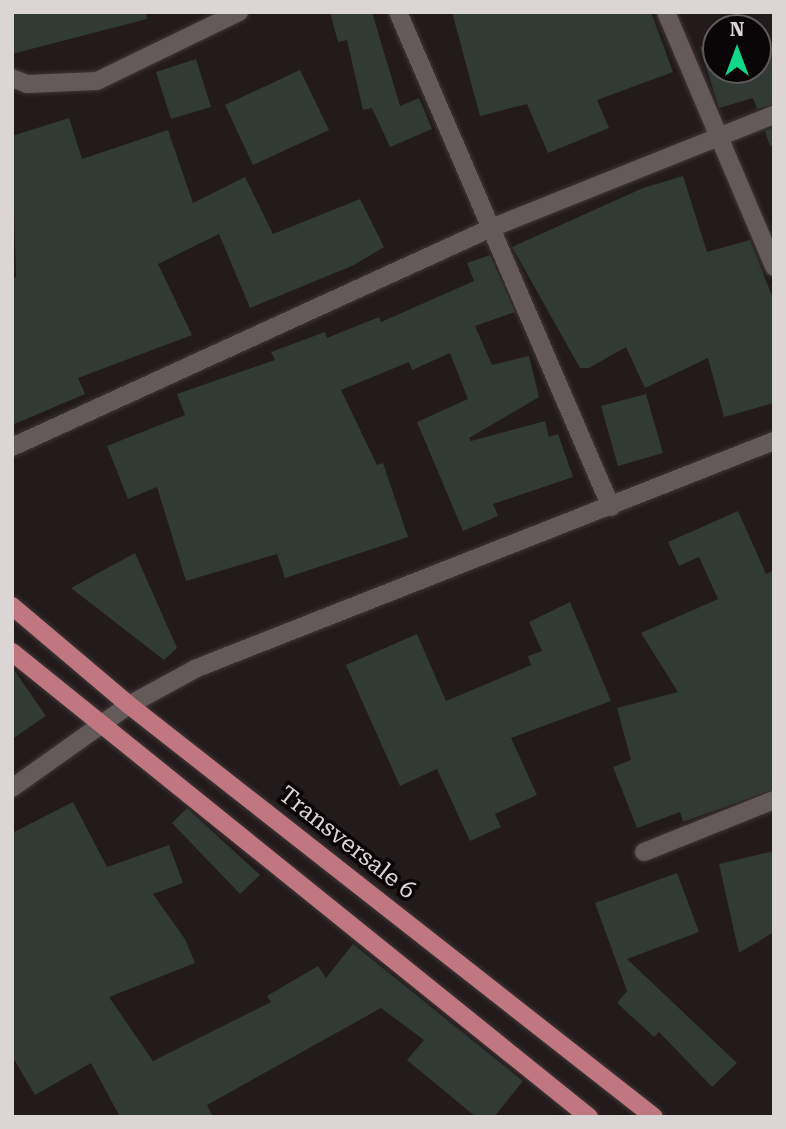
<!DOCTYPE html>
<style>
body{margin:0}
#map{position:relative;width:786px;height:1129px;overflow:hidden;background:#231a1b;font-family:"Roboto Serif",serif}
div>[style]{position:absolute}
.building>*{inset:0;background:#323a35}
.roads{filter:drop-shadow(0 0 2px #3e3738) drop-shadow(0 0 2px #3e3738)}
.minor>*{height:18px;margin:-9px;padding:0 9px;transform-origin:9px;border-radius:9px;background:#645a5a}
.major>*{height:18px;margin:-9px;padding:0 9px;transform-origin:9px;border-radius:9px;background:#c07780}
span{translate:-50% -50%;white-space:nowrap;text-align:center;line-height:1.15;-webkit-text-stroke:7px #0a0607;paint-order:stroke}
.street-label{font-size:24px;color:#dcd5d6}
.frame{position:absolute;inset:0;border:14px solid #dcd5d6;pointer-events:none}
.north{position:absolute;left:702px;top:14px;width:70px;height:70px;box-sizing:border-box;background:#0a0607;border:2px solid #5e595a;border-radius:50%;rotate:0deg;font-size:19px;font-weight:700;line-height:28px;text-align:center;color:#dcd5d6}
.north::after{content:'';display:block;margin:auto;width:24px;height:32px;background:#12d98a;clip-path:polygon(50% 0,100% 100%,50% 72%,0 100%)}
</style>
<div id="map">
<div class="building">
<i style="clip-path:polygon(12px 12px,146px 12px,147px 19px,12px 54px)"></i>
<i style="clip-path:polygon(330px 12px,372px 12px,400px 106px,419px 98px,432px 129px,390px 147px,372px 108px,363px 110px,347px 40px,338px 42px)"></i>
<i style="clip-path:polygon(452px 12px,651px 12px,673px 72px,597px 100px,609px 128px,548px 153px,527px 104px,480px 116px)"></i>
<i style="clip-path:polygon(765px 29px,774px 58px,774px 104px,757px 109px,753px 98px,719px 108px,700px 47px,716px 43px,716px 70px,758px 70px,758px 31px)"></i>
<i style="clip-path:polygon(196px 59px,211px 107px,171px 119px,156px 72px)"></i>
<i style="clip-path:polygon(300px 70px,329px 130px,253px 165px,225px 105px)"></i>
<i style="clip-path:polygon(69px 118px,82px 159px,168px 130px,193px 203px,245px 177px,273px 234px,360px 199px,384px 247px,354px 265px,250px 308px,219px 234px,158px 264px,192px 335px,78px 378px,85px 394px,12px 425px,12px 279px,16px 277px,12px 136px)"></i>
<i style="clip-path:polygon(774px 127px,774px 145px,770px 146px,765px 131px)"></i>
<i style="clip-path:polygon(683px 176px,707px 252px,750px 240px,774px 301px,774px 403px,724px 417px,708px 358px,645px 388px,626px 347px,589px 368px,580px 368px,512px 247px,643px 188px)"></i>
<i style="clip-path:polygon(490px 255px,515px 312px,475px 326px,492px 365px,529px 356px,539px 397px,469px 438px,471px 441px,545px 421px,549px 437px,558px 434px,573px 477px,493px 504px,498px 516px,463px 531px,417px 422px,468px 399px,450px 353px,412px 370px,409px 362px,341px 390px,377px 465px,383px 463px,408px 537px,285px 578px,277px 554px,186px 581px,157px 487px,128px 499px,107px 446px,185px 415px,177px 394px,275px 360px,271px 352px,325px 332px,327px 338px,379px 317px,381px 322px,474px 281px,467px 263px)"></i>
<i style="clip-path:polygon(646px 394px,663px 453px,618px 466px,601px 406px)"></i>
<i style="clip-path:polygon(738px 511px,766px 574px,774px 570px,774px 789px,683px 822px,680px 812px,637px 828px,613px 767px,631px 760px,617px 708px,678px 692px,641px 633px,718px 599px,699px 557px,679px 566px,668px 542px)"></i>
<i style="clip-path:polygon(135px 553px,177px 648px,164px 660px,71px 588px)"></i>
<i style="clip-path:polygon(570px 602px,611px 701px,511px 738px,537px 795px,495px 814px,501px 827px,470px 841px,437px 769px,400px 786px,346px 665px,417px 634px,446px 701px,531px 665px,528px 656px,542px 651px,529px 622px)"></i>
<i style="clip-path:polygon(12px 667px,46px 716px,12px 739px)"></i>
<i style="clip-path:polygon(73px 802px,107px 867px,169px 845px,183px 883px,153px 894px,185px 939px,195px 963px,109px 997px,153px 1061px,271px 1002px,267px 996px,318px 966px,326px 978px,353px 944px,523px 1081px,494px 1117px,476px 1117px,407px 1060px,424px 1040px,381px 1008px,207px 1105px,213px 1117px,120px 1117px,91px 1063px,35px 1095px,12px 1056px,12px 833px)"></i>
<i style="clip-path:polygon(187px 808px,260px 875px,240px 894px,172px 823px)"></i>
<i style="clip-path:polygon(774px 851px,774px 932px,739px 953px,719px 864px)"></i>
<i style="clip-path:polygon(677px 873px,699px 932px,627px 959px,737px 1063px,712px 1087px,659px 1032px,654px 1037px,617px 1003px,627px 991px,595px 903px)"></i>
</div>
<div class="roads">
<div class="minor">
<i style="left:398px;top:12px;width:539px;rotate:66.72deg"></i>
<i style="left:666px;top:12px;width:277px;rotate:67deg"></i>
<i style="left:12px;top:78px;width:16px;rotate:22deg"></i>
<i style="left:27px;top:84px;width:70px;rotate:-2.5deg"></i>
<i style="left:97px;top:81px;width:158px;rotate:-25.9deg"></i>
<i style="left:12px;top:447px;width:527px;rotate:-24.57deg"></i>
<i style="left:491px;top:228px;width:305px;rotate:-21.8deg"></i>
<i style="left:12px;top:788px;width:143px;rotate:-35.4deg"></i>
<i style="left:129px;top:705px;width:77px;rotate:-28.6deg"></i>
<i style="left:197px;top:668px;width:620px;rotate:-21.48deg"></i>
<i style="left:644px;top:852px;width:140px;rotate:-21.8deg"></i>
</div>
<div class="major">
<i style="left:12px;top:606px;width:153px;rotate:40.2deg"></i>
<i style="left:129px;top:705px;width:667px;rotate:38.12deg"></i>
<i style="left:12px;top:652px;width:741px;rotate:38.87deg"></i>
</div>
</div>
<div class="street-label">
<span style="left:347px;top:843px;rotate:38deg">Transversale 6</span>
</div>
<div class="frame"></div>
<div class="north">N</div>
</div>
